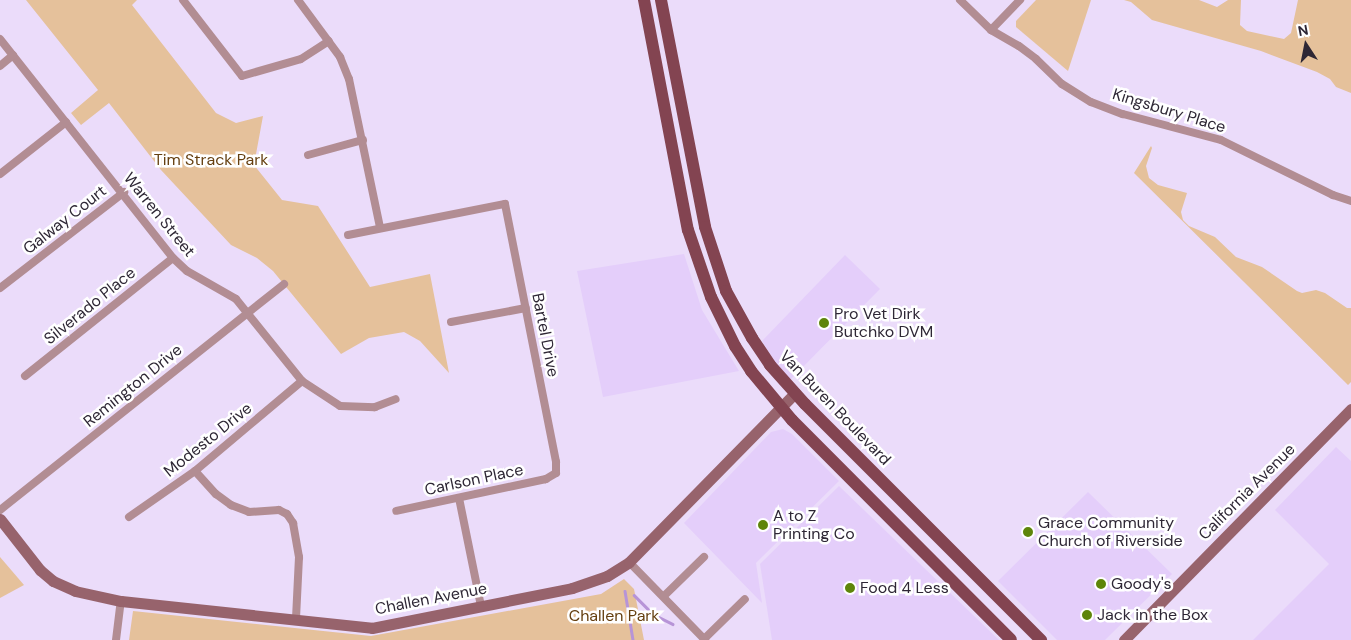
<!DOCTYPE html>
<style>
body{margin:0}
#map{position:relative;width:1351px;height:640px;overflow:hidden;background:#ebdcfa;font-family:"DM Sans",sans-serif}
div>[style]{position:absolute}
.built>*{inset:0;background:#e4cefa}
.green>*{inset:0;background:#e5c19b}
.stream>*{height:2.5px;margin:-1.25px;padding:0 1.25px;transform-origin:1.25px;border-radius:1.25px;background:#b794d7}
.street>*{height:8px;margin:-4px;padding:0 4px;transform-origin:4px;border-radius:4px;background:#b28d93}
.secondary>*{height:11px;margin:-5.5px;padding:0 5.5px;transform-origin:5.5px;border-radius:5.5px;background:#97636c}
.primary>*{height:12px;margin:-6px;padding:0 6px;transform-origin:6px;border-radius:6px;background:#834451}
.dots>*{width:14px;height:14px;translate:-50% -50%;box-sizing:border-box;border:2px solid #fff;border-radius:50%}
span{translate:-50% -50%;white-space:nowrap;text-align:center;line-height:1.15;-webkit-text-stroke:5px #fff;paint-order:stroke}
.street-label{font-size:16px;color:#2e2735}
.park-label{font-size:16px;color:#653f10}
.poi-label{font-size:16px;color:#2e2735}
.left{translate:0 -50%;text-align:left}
.north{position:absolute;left:1281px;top:20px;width:50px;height:50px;-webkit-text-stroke:4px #fff;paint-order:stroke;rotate:349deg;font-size:14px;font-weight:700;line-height:20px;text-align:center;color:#2e2735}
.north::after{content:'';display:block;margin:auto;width:18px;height:22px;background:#2e2735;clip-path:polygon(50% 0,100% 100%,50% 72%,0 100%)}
</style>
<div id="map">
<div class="built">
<i style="clip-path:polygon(684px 254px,702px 310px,739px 371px,603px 397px,577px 271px)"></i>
<i style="clip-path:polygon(845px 255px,880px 289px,790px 380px,775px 362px,762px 341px)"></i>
<i style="clip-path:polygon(783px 429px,792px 434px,839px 481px,756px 563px,762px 603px,684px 523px,771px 432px)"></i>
<i style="clip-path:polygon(1336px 447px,1351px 461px,1351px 640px,1253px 640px,1329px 564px,1275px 510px)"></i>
<i style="clip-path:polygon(839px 486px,999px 640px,772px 640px,760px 564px)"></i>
<i style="clip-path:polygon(1088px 492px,1172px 574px,1105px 640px,1057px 640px,998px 581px)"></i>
</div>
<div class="green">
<i style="clip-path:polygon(26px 0,137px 0,132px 5px,216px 113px,236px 123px,263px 116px,254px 165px,282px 200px,318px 206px,370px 287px,430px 274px,449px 373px,420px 341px,404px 332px,369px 338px,341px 354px,273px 271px,257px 258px,231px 245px,161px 170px,109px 103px,81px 125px,71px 113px,98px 90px)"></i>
<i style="clip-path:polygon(1036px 0,1091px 0,1068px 71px,1016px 27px,1016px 21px)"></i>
<i style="clip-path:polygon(1124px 0,1199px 0,1217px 7px,1228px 0,1241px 0,1240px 25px,1247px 31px,1284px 39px,1291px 33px,1298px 0,1351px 0,1351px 93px,1336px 87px,1330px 79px,1317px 72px,1261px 51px,1152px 20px,1131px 2px)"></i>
<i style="clip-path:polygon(1151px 146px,1152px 148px,1146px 166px,1149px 178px,1158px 185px,1187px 193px,1181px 212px,1183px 220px,1189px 226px,1215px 237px,1236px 257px,1262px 267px,1297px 291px,1302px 293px,1316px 290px,1325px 293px,1347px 308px,1351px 308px,1351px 382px,1348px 385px,1134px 173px)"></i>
<i style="clip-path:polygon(0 557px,24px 585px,0 598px)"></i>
<i style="clip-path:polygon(624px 579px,634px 589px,644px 640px,129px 640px,133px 611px,371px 636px,601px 594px)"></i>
</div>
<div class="stream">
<i style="left:625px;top:591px;width:50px;rotate:80.7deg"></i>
<i style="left:634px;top:595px;width:27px;rotate:45deg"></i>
<i style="left:653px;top:614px;width:22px;rotate:27deg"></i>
</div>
<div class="street">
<i style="left:183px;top:0;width:96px;rotate:52.2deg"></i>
<i style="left:242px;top:76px;width:61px;rotate:-16.1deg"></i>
<i style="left:301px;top:59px;width:33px;rotate:-33deg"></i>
<i style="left:298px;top:0;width:71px;rotate:53.6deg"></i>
<i style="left:340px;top:57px;width:24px;rotate:68deg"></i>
<i style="left:349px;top:79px;width:152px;rotate:78.2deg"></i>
<i style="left:960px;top:0;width:43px;rotate:44.1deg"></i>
<i style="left:991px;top:30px;width:32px;rotate:30deg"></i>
<i style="left:1019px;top:46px;width:21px;rotate:37deg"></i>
<i style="left:1036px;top:59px;width:36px;rotate:44deg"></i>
<i style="left:1062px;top:84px;width:34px;rotate:32deg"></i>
<i style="left:1091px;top:102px;width:34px;rotate:21deg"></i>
<i style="left:1123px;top:114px;width:101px;rotate:14.9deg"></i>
<i style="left:1221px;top:140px;width:125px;rotate:26.2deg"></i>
<i style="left:1333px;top:195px;width:19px;rotate:18deg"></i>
<i style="left:991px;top:30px;width:42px;rotate:-46deg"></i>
<i style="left:0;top:39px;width:279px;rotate:51.7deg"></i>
<i style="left:173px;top:258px;width:19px;rotate:43deg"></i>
<i style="left:187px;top:271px;width:56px;rotate:29.7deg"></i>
<i style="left:236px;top:299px;width:105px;rotate:51.2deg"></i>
<i style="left:302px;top:381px;width:45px;rotate:33.3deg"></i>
<i style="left:340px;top:406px;width:35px;rotate:2deg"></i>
<i style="left:375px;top:407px;width:22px;rotate:-21deg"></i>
<i style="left:0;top:66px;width:17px;rotate:-40deg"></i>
<i style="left:308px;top:155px;width:57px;rotate:-15.3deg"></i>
<i style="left:0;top:174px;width:84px;rotate:-38.2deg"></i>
<i style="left:348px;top:235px;width:160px;rotate:-11.2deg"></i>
<i style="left:505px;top:204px;width:263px;rotate:78.8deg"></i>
<i style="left:556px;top:462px;width:11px;rotate:90deg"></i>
<i style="left:556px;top:473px;width:12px;rotate:149deg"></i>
<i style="left:546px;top:479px;width:153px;rotate:168deg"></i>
<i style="left:0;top:288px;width:157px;rotate:-37.7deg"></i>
<i style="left:451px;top:322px;width:76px;rotate:-10.6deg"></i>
<i style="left:25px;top:376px;width:189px;rotate:-38.6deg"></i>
<i style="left:195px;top:471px;width:31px;rotate:48deg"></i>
<i style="left:216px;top:494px;width:19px;rotate:36deg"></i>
<i style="left:231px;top:505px;width:19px;rotate:21deg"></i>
<i style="left:249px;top:512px;width:30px;rotate:-4deg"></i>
<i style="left:279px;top:510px;width:9px;rotate:27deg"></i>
<i style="left:287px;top:514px;width:11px;rotate:56deg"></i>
<i style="left:293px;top:523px;width:35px;rotate:80deg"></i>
<i style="left:299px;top:557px;width:61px;rotate:92.8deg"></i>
<i style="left:459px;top:498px;width:110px;rotate:78.5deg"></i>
<i style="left:0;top:510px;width:363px;rotate:-38.5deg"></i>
<i style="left:129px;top:517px;width:80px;rotate:-34.9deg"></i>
<i style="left:195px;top:471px;width:140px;rotate:-40.1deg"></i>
<i style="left:629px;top:562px;width:109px;rotate:45.7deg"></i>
<i style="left:664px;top:596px;width:56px;rotate:-44.3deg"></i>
<i style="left:704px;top:639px;width:57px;rotate:-44.3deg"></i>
<i style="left:116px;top:640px;width:39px;rotate:-83deg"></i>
</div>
<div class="secondary">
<i style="left:0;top:519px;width:65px;rotate:51.9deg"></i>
<i style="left:40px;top:570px;width:17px;rotate:40deg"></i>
<i style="left:53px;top:581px;width:24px;rotate:24deg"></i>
<i style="left:75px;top:591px;width:47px;rotate:12.3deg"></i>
<i style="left:121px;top:601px;width:252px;rotate:6.1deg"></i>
<i style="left:372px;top:628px;width:204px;rotate:-11.3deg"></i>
<i style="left:572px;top:588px;width:37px;rotate:-19deg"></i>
<i style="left:607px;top:576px;width:26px;rotate:-32deg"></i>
<i style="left:629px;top:562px;width:237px;rotate:-45.5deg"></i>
<i style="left:1124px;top:640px;width:324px;rotate:-45.5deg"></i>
</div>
<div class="primary">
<i style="left:644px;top:0;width:234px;rotate:79.2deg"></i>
<i style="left:688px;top:230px;width:71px;rotate:71.1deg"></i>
<i style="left:711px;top:297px;width:55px;rotate:63.9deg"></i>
<i style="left:735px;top:346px;width:30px;rotate:57deg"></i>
<i style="left:751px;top:371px;width:64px;rotate:50.1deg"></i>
<i style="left:792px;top:420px;width:310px;rotate:45.1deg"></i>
<i style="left:661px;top:0;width:231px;rotate:79deg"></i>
<i style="left:705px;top:227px;width:67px;rotate:71.8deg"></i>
<i style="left:726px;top:291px;width:54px;rotate:61deg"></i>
<i style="left:752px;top:338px;width:32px;rotate:56deg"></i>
<i style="left:770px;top:365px;width:52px;rotate:48.1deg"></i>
<i style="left:805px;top:404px;width:334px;rotate:45deg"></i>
</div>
<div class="dots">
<i style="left:824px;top:323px;background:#5e850a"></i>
<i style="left:763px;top:525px;background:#5e850a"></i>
<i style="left:1028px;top:532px;background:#5e850a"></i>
<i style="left:1101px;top:584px;background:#5e850a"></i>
<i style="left:850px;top:588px;background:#5e850a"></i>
<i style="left:1087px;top:615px;background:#5e850a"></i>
</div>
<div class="street-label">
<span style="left:1169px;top:111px;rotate:17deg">Kingsbury Place</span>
<span style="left:159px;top:215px;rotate:51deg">Warren Street</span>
<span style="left:65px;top:220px;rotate:-38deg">Galway Court</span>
<span style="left:90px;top:306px;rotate:-39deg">Silverado Place</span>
<span style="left:545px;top:335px;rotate:79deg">Bartel Drive</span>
<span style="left:133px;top:386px;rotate:-39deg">Remington Drive</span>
<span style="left:835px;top:408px;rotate:46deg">Van Buren Boulevard</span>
<span style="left:208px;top:440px;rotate:-39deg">Modesto Drive</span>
<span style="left:474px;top:480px;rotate:-12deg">Carlson Place</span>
<span style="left:1247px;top:492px;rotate:-45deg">California Avenue</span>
<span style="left:431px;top:599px;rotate:-11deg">Challen Avenue</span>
</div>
<div class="park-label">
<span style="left:211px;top:160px">Tim Strack Park</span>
<span style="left:614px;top:616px">Challen Park</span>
</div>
<div class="poi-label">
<span class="left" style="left:834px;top:323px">Pro Vet Dirk<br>Butchko DVM</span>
<span class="left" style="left:773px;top:525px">A to Z<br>Printing Co</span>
<span class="left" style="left:1038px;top:532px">Grace Community<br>Church of Riverside</span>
<span class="left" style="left:1111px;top:584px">Goody's</span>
<span class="left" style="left:860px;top:588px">Food 4 Less</span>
<span class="left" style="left:1097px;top:615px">Jack in the Box</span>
</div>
<div class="north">N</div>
</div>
